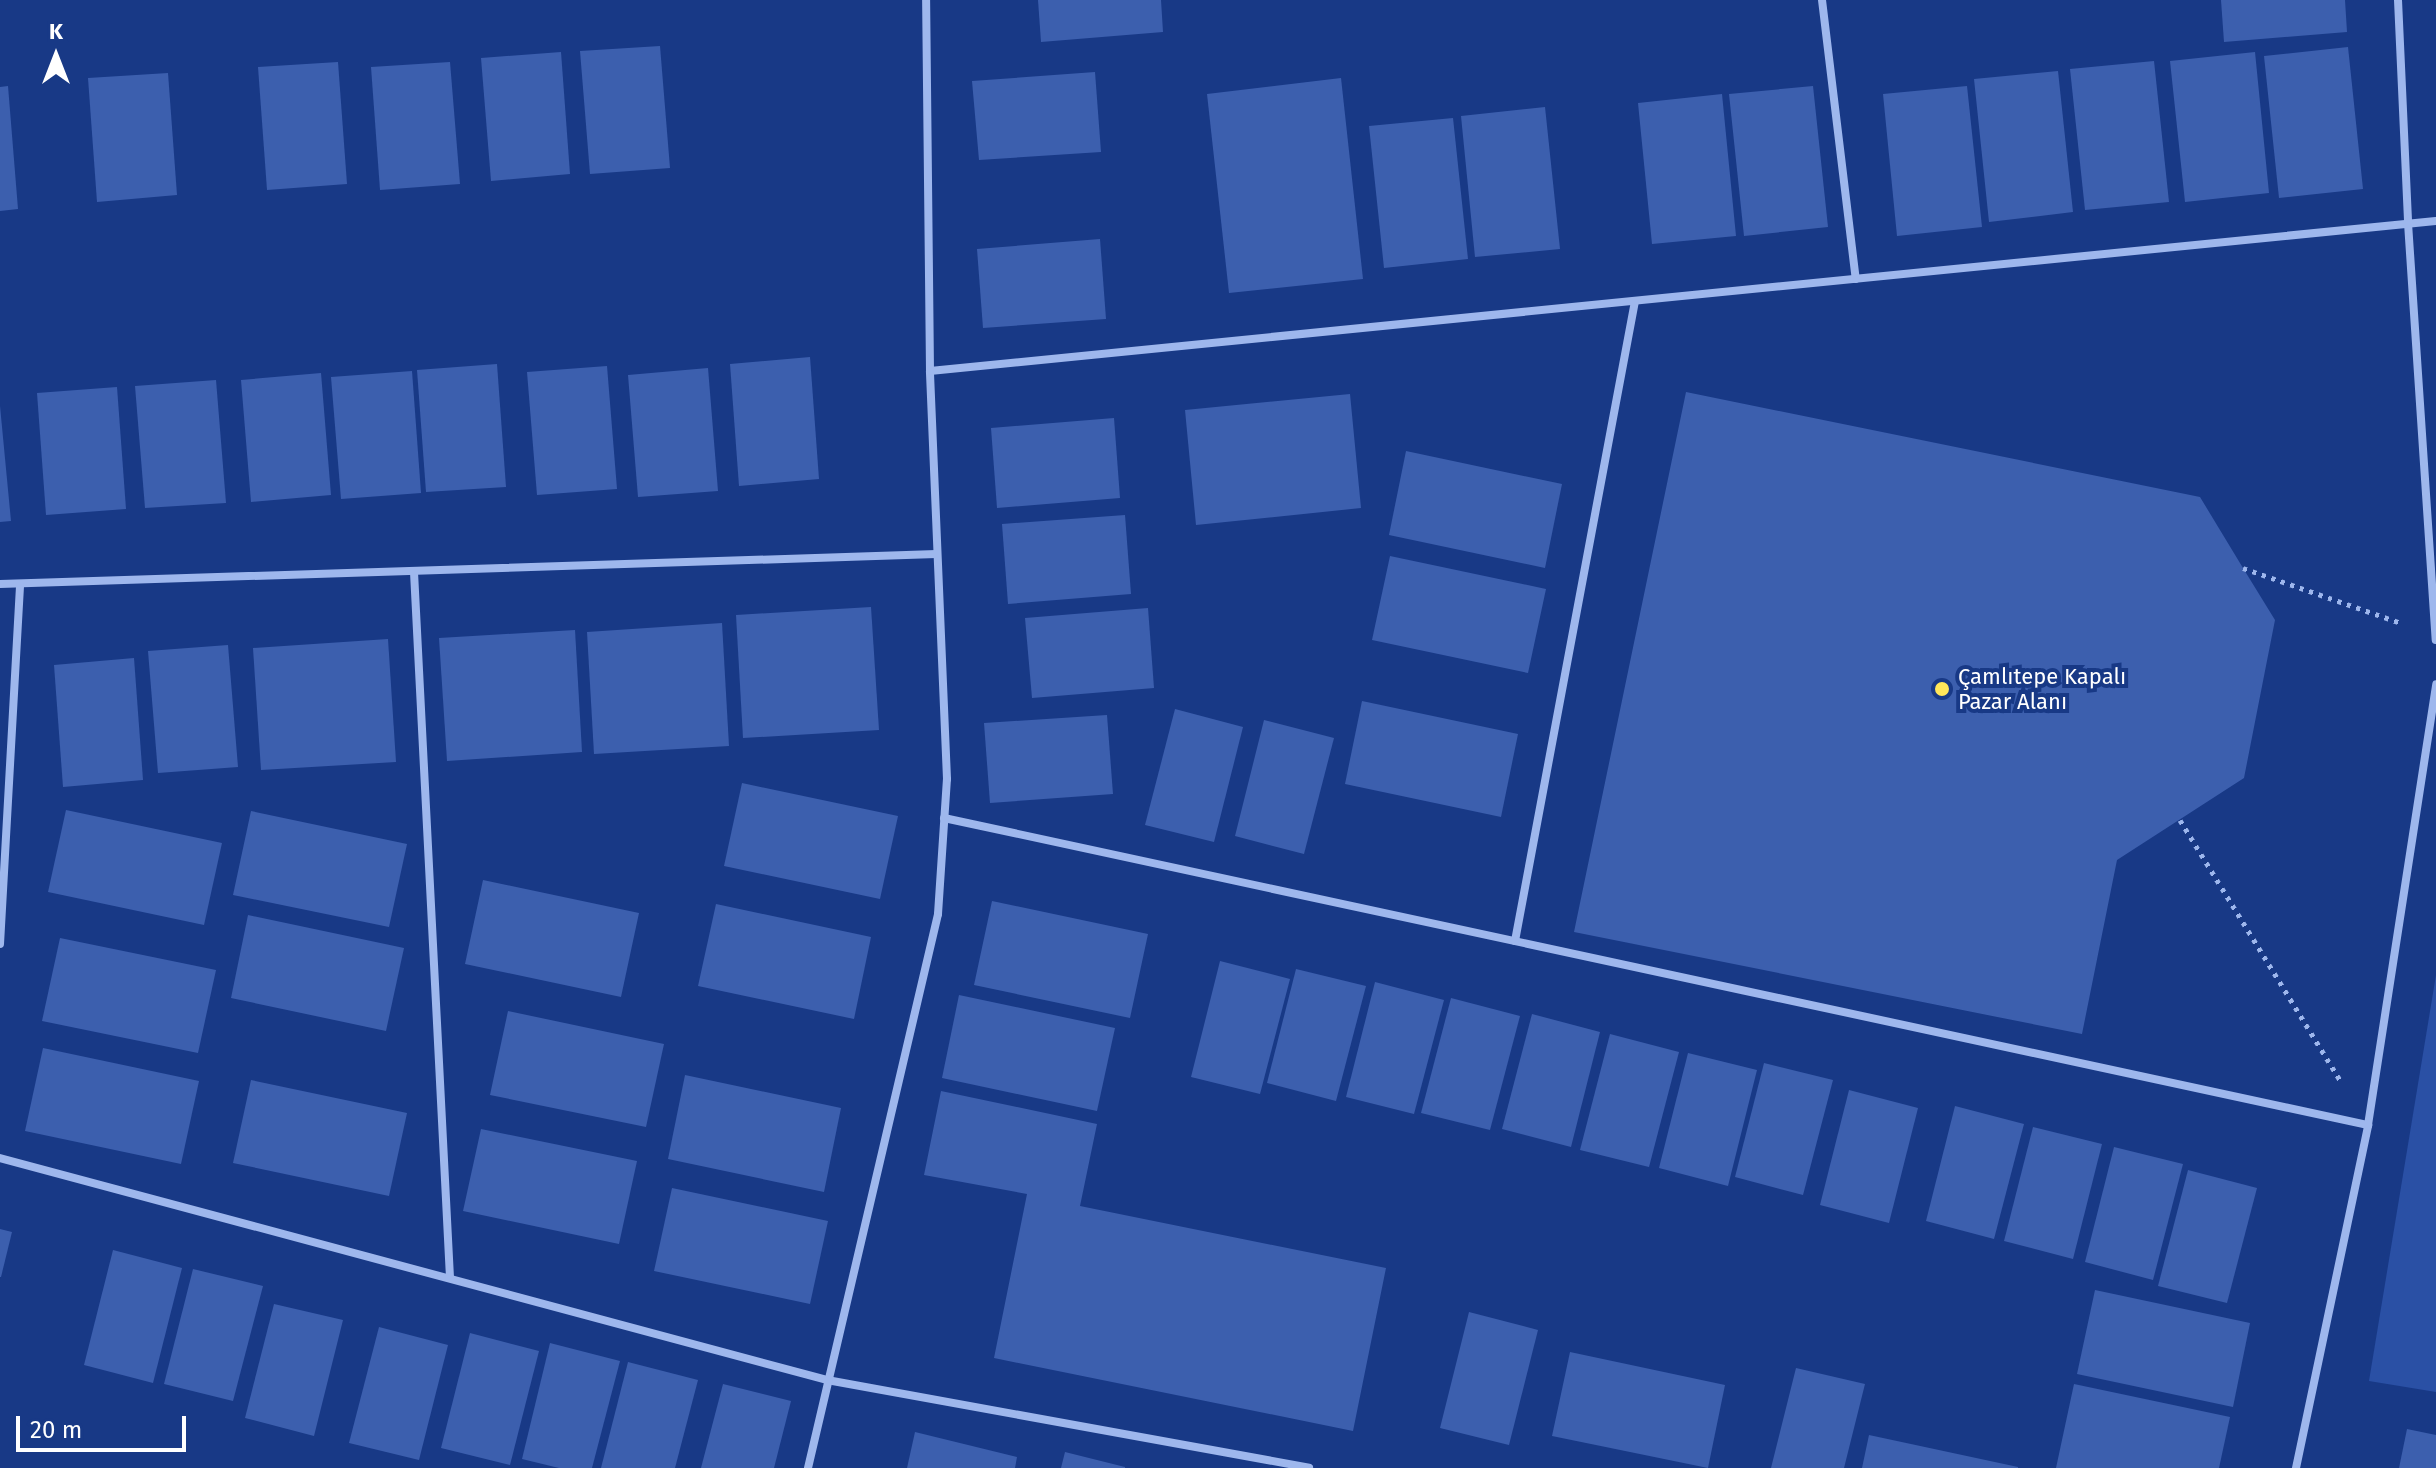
<!DOCTYPE html>
<meta charset="utf-8">
<style>
body{margin:0}
#map{position:relative;width:2436px;height:1468px;overflow:hidden;background:#183986;font-family:"Fira Sans",sans-serif}
div>[style]{position:absolute}
.green>*{inset:0;background:#2a50a5}
.building>*{inset:0;background:#3c5fae}
.path>*{height:5px;margin-top:-2.5px;transform-origin:0;background:repeating-linear-gradient(90deg,#9eb7ed 0 4px,transparent 0 10px)}
.street>*{height:8px;margin:-4px;padding:0 4px;transform-origin:4px;border-radius:4px;background:#9eb7ed}
.dots>*{width:22px;height:22px;translate:-50% -50%;box-sizing:border-box;border:4px solid #183986;border-radius:50%}
span{translate:-50% -50%;white-space:nowrap;text-align:center;line-height:1.15;-webkit-text-stroke:8px #183986;paint-order:stroke}
.poi-label{font-size:22px;color:#fff}
.left{translate:0 -50%;text-align:left}
.north{position:absolute;left:16px;top:16px;width:80px;height:80px;-webkit-text-stroke:6px #183986;paint-order:stroke;rotate:0deg;font-size:22px;font-weight:700;line-height:32px;text-align:center;color:#fff}
.north::after{content:'';display:block;margin:auto;width:28px;height:36px;background:#fff;clip-path:polygon(50% 0,100% 100%,50% 72%,0 100%)}
.scale{position:absolute;left:16px;top:1416px;width:170px;height:36px;box-sizing:border-box;border:4px solid #fff;border-top:0;padding-left:10px;font-size:24px;line-height:28px;white-space:nowrap;color:#fff;-webkit-text-stroke:6px #183986;paint-order:stroke}
</style>
<div id="map">
<div class="green">
<i style="clip-path:polygon(2436px 975px,2436px 1392px,2369px 1381px)"></i>
</div>
<div class="building">
<i style="clip-path:polygon(1038px 0,1161px 0,1163px 32px,1041px 42px)"></i>
<i style="clip-path:polygon(2221px 0,2345px 0,2347px 32px,2224px 42px)"></i>
<i style="clip-path:polygon(660px 46px,670px 168px,590px 174px,580px 51px)"></i>
<i style="clip-path:polygon(2348px 47px,2363px 189px,2279px 198px,2264px 56px)"></i>
<i style="clip-path:polygon(561px 52px,570px 174px,491px 181px,481px 58px)"></i>
<i style="clip-path:polygon(2255px 52px,2269px 193px,2185px 202px,2170px 61px)"></i>
<i style="clip-path:polygon(2154px 61px,2169px 202px,2085px 210px,2070px 69px)"></i>
<i style="clip-path:polygon(338px 62px,347px 184px,267px 190px,258px 67px)"></i>
<i style="clip-path:polygon(450px 62px,460px 184px,380px 190px,371px 67px)"></i>
<i style="clip-path:polygon(2058px 71px,2073px 212px,1989px 222px,1974px 79px)"></i>
<i style="clip-path:polygon(1095px 72px,1101px 152px,979px 160px,972px 81px)"></i>
<i style="clip-path:polygon(168px 73px,177px 195px,97px 202px,88px 78px)"></i>
<i style="clip-path:polygon(1341px 78px,1363px 279px,1229px 293px,1207px 94px)"></i>
<i style="clip-path:polygon(8px 86px,18px 209px,0 211px,0 87px)"></i>
<i style="clip-path:polygon(1813px 86px,1828px 227px,1744px 236px,1729px 94px)"></i>
<i style="clip-path:polygon(1967px 86px,1982px 227px,1897px 236px,1883px 94px)"></i>
<i style="clip-path:polygon(1722px 94px,1736px 236px,1652px 244px,1638px 103px)"></i>
<i style="clip-path:polygon(1545px 107px,1560px 249px,1475px 257px,1461px 116px)"></i>
<i style="clip-path:polygon(1453px 118px,1468px 259px,1384px 268px,1369px 126px)"></i>
<i style="clip-path:polygon(1100px 239px,1106px 319px,983px 328px,977px 249px)"></i>
<i style="clip-path:polygon(810px 357px,819px 479px,739px 486px,730px 364px)"></i>
<i style="clip-path:polygon(497px 364px,506px 487px,426px 492px,417px 370px)"></i>
<i style="clip-path:polygon(607px 366px,617px 489px,537px 495px,527px 372px)"></i>
<i style="clip-path:polygon(708px 368px,718px 491px,638px 497px,628px 375px)"></i>
<i style="clip-path:polygon(412px 371px,421px 493px,341px 499px,331px 377px)"></i>
<i style="clip-path:polygon(321px 373px,331px 495px,251px 502px,241px 380px)"></i>
<i style="clip-path:polygon(216px 380px,226px 503px,145px 508px,135px 386px)"></i>
<i style="clip-path:polygon(117px 387px,126px 509px,46px 515px,37px 393px)"></i>
<i style="clip-path:polygon(1686px 392px,2200px 497px,2243px 568px,2275px 620px,2244px 778px,2117px 860px,2082px 1034px,1574px 932px)"></i>
<i style="clip-path:polygon(1350px 394px,1361px 508px,1196px 525px,1185px 410px)"></i>
<i style="clip-path:polygon(0 406px,11px 521px,0 522px)"></i>
<i style="clip-path:polygon(1114px 418px,1120px 498px,997px 508px,991px 428px)"></i>
<i style="clip-path:polygon(1406px 451px,1562px 484px,1545px 568px,1389px 535px)"></i>
<i style="clip-path:polygon(1125px 515px,1131px 594px,1008px 604px,1002px 524px)"></i>
<i style="clip-path:polygon(1390px 556px,1546px 589px,1528px 673px,1372px 640px)"></i>
<i style="clip-path:polygon(871px 607px,879px 730px,743px 738px,736px 615px)"></i>
<i style="clip-path:polygon(1148px 608px,1154px 688px,1032px 698px,1025px 618px)"></i>
<i style="clip-path:polygon(722px 623px,729px 746px,594px 754px,587px 632px)"></i>
<i style="clip-path:polygon(575px 630px,582px 752px,447px 761px,439px 638px)"></i>
<i style="clip-path:polygon(388px 639px,396px 762px,261px 770px,253px 648px)"></i>
<i style="clip-path:polygon(228px 645px,238px 767px,158px 773px,148px 651px)"></i>
<i style="clip-path:polygon(134px 658px,143px 780px,63px 787px,54px 665px)"></i>
<i style="clip-path:polygon(1362px 701px,1518px 734px,1501px 817px,1345px 784px)"></i>
<i style="clip-path:polygon(1175px 709px,1243px 727px,1214px 842px,1145px 825px)"></i>
<i style="clip-path:polygon(1107px 715px,1113px 794px,990px 803px,984px 723px)"></i>
<i style="clip-path:polygon(1264px 720px,1334px 738px,1304px 854px,1235px 836px)"></i>
<i style="clip-path:polygon(742px 783px,898px 816px,880px 899px,724px 866px)"></i>
<i style="clip-path:polygon(66px 810px,222px 843px,204px 925px,48px 892px)"></i>
<i style="clip-path:polygon(251px 811px,407px 844px,389px 927px,233px 895px)"></i>
<i style="clip-path:polygon(483px 880px,639px 913px,621px 997px,465px 964px)"></i>
<i style="clip-path:polygon(992px 901px,1148px 934px,1130px 1018px,974px 985px)"></i>
<i style="clip-path:polygon(716px 904px,871px 937px,854px 1019px,698px 986px)"></i>
<i style="clip-path:polygon(248px 915px,404px 948px,386px 1031px,231px 998px)"></i>
<i style="clip-path:polygon(60px 938px,216px 970px,198px 1053px,42px 1021px)"></i>
<i style="clip-path:polygon(1220px 961px,1290px 979px,1260px 1094px,1191px 1077px)"></i>
<i style="clip-path:polygon(1296px 969px,1366px 986px,1336px 1101px,1267px 1083px)"></i>
<i style="clip-path:polygon(1375px 982px,1444px 1000px,1414px 1114px,1346px 1097px)"></i>
<i style="clip-path:polygon(959px 995px,1115px 1028px,1097px 1111px,942px 1078px)"></i>
<i style="clip-path:polygon(1451px 998px,1520px 1016px,1490px 1130px,1421px 1113px)"></i>
<i style="clip-path:polygon(508px 1011px,664px 1044px,646px 1127px,490px 1095px)"></i>
<i style="clip-path:polygon(1532px 1014px,1600px 1032px,1571px 1147px,1502px 1129px)"></i>
<i style="clip-path:polygon(1610px 1034px,1679px 1052px,1649px 1167px,1580px 1150px)"></i>
<i style="clip-path:polygon(43px 1048px,199px 1081px,181px 1164px,25px 1131px)"></i>
<i style="clip-path:polygon(1688px 1053px,1757px 1070px,1728px 1186px,1659px 1168px)"></i>
<i style="clip-path:polygon(1764px 1063px,1833px 1080px,1803px 1195px,1735px 1177px)"></i>
<i style="clip-path:polygon(685px 1075px,841px 1108px,824px 1192px,668px 1159px)"></i>
<i style="clip-path:polygon(251px 1080px,407px 1113px,389px 1196px,233px 1163px)"></i>
<i style="clip-path:polygon(1849px 1090px,1918px 1108px,1889px 1223px,1820px 1205px)"></i>
<i style="clip-path:polygon(941px 1091px,1097px 1124px,1080px 1206px,1386px 1268px,1353px 1431px,994px 1358px,1027px 1194px,924px 1175px)"></i>
<i style="clip-path:polygon(1955px 1106px,2024px 1124px,1994px 1239px,1926px 1221px)"></i>
<i style="clip-path:polygon(2033px 1127px,2102px 1144px,2073px 1259px,2004px 1241px)"></i>
<i style="clip-path:polygon(481px 1129px,637px 1161px,619px 1244px,463px 1211px)"></i>
<i style="clip-path:polygon(2114px 1147px,2183px 1164px,2153px 1280px,2085px 1262px)"></i>
<i style="clip-path:polygon(2188px 1170px,2257px 1188px,2227px 1303px,2158px 1286px)"></i>
<i style="clip-path:polygon(672px 1188px,828px 1221px,810px 1304px,654px 1271px)"></i>
<i style="clip-path:polygon(0 1229px,12px 1232px,1px 1277px,0 1277px)"></i>
<i style="clip-path:polygon(113px 1250px,182px 1268px,153px 1383px,84px 1365px)"></i>
<i style="clip-path:polygon(193px 1269px,263px 1286px,233px 1401px,164px 1384px)"></i>
<i style="clip-path:polygon(2095px 1290px,2250px 1323px,2233px 1407px,2077px 1374px)"></i>
<i style="clip-path:polygon(274px 1304px,343px 1320px,314px 1436px,245px 1418px)"></i>
<i style="clip-path:polygon(1469px 1312px,1538px 1330px,1509px 1445px,1440px 1428px)"></i>
<i style="clip-path:polygon(379px 1327px,448px 1345px,419px 1460px,349px 1443px)"></i>
<i style="clip-path:polygon(470px 1333px,539px 1351px,510px 1465px,441px 1448px)"></i>
<i style="clip-path:polygon(550px 1343px,620px 1361px,592px 1468px,559px 1468px,522px 1459px)"></i>
<i style="clip-path:polygon(1570px 1352px,1725px 1385px,1708px 1468px,1552px 1436px)"></i>
<i style="clip-path:polygon(628px 1362px,698px 1380px,675px 1468px,601px 1468px)"></i>
<i style="clip-path:polygon(1796px 1368px,1865px 1384px,1844px 1468px,1771px 1468px)"></i>
<i style="clip-path:polygon(723px 1384px,791px 1401px,774px 1468px,701px 1468px)"></i>
<i style="clip-path:polygon(2074px 1384px,2230px 1417px,2219px 1468px,2056px 1468px)"></i>
<i style="clip-path:polygon(2407px 1429px,2436px 1435px,2436px 1468px,2399px 1468px)"></i>
<i style="clip-path:polygon(915px 1432px,1017px 1457px,1015px 1468px,907px 1468px)"></i>
<i style="clip-path:polygon(1869px 1435px,2018px 1467px,2018px 1468px,1862px 1468px)"></i>
<i style="clip-path:polygon(1065px 1452px,1125px 1467px,1125px 1468px,1061px 1468px)"></i>
</div>
<div class="path">
<i style="left:2243px;top:568px;width:167px;rotate:19.2deg"></i>
<i style="left:2180px;top:820px;width:305px;rotate:58.4deg"></i>
</div>
<div class="street">
<i style="left:1822px;top:0;width:281px;rotate:83.1deg"></i>
<i style="left:2398px;top:0;width:223px;rotate:87.4deg"></i>
<i style="left:2408px;top:223px;width:418px;rotate:86.2deg"></i>
<i style="left:930px;top:371px;width:1513px;rotate:-5.69deg"></i>
<i style="left:414px;top:572px;width:707px;rotate:87.08deg"></i>
<i style="left:0;top:584px;width:937px;rotate:-1.83deg"></i>
<i style="left:944px;top:818px;width:1457px;rotate:12.17deg"></i>
<i style="left:1515px;top:941px;width:651px;rotate:-79.38deg"></i>
<i style="left:0;top:944px;width:360px;rotate:-86.8deg"></i>
<i style="left:0;top:1158px;width:856px;rotate:15.03deg"></i>
<i style="left:827px;top:1380px;width:490px;rotate:10.3deg"></i>
<i style="left:808px;top:1468px;width:569px;rotate:-76.79deg"></i>
<i style="left:938px;top:914px;width:135px;rotate:-86.2deg"></i>
<i style="left:947px;top:779px;width:408px;rotate:-92.4deg"></i>
<i style="left:930px;top:371px;width:371px;rotate:-90.6deg"></i>
<i style="left:2296px;top:1468px;width:350px;rotate:-78.1deg"></i>
<i style="left:2368px;top:1125px;width:446px;rotate:-81.2deg"></i>
</div>
<div class="dots">
<i style="left:1942px;top:689px;background:#ffe65a"></i>
</div>
<div class="poi-label">
<span class="left" style="left:1958px;top:689px">Çamlıtepe Kapalı<br>Pazar Alanı</span>
</div>
<div class="north">K</div>
<div class="scale">20 m</div>
</div>
